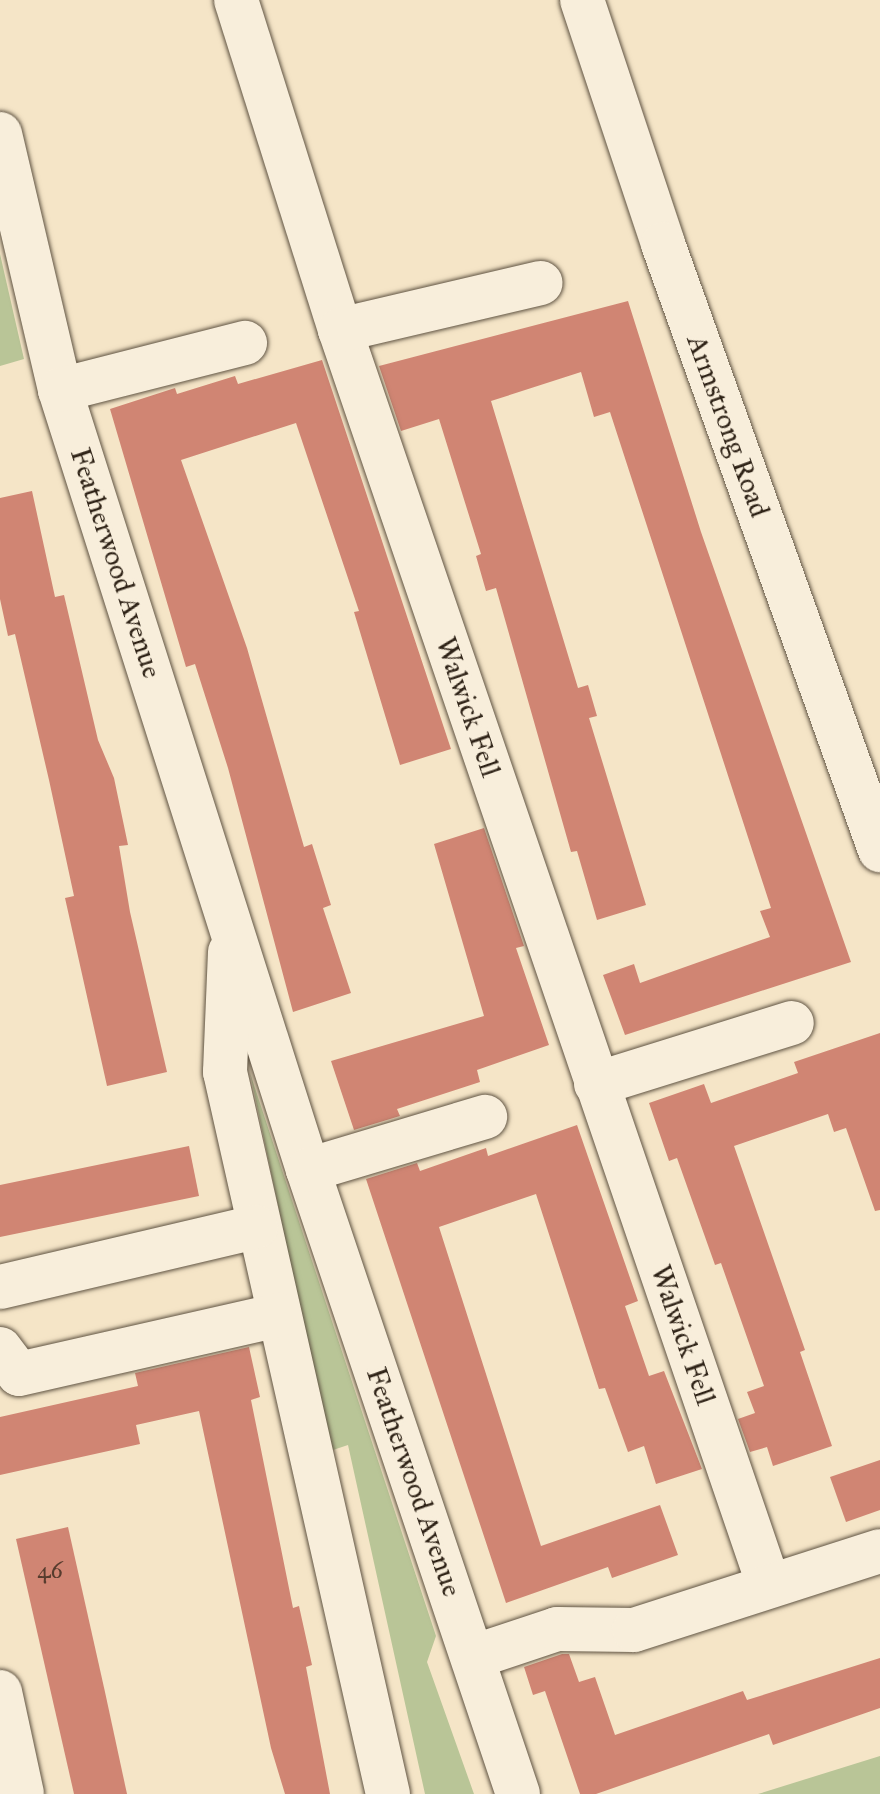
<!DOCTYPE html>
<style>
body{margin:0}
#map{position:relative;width:880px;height:1794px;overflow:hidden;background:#f5e5c7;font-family:"IM FELL Great Primer",serif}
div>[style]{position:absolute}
.green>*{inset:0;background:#b9c597}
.building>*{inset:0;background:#d08573}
.roads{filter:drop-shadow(0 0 2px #605443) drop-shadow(0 0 2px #605443)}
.street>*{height:44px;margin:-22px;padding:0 22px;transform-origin:22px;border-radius:22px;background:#f8eedb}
.secondary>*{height:44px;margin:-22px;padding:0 22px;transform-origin:22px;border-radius:22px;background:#f8eedb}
span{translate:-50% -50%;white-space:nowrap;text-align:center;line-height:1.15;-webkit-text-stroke:6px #f8eedb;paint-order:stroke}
.number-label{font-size:24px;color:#573c2e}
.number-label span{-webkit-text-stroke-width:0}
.street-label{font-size:28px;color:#2f2317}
</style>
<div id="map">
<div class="green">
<i style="clip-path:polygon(0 254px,24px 359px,0 366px)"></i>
<i style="clip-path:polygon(250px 1073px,436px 1636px,427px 1662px,474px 1794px,425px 1794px,348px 1445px,330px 1451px)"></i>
<i style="clip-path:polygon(880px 1756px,880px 1794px,758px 1794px)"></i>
</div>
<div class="building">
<i style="clip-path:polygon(628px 301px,701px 532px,851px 962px,625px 1035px,603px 975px,634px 964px,640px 983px,770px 937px,760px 911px,771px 908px,610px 412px,594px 417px,581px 372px,491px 401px,578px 688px,588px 685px,597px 716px,589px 718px,646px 905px,597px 920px,577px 851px,571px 852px,496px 588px,486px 591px,476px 556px,481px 554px,439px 419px,401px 431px,379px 366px)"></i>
<i style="clip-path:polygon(322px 360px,451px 749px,400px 765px,354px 612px,359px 611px,296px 423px,181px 460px,247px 648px,304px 847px,312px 844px,331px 905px,323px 908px,351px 993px,293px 1012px,228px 768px,195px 664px,186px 667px,110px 409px,175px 388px,177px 394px,235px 376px,238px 384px)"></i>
<i style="clip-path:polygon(32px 491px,55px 597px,64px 595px,98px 740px,114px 778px,128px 845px,119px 846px,130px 912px,167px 1072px,107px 1086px,65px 898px,74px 896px,49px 780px,15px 634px,8px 636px,0 599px,0 498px)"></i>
<i style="clip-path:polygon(484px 828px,524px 946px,516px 948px,549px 1045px,477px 1070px,480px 1082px,397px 1109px,400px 1116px,354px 1130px,331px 1061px,484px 1016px,434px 844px)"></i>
<i style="clip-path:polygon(880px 1033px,880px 1210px,875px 1211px,846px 1128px,834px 1132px,828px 1114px,734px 1146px,805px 1350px,800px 1352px,832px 1446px,773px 1466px,767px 1447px,750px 1452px,738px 1419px,755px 1413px,747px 1392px,764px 1386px,721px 1263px,715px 1265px,677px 1158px,669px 1161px,649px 1103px,704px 1084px,711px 1103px,798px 1073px,794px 1062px)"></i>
<i style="clip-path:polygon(577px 1125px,638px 1301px,625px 1306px,649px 1376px,664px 1371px,702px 1469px,656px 1484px,644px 1446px,628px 1452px,605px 1388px,599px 1389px,536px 1194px,439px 1227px,541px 1546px,660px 1505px,678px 1555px,612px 1578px,608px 1567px,506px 1603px,366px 1179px,417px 1163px,420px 1171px,486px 1148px,488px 1156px)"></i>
<i style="clip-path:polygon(189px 1146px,199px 1196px,0 1237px,0 1185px)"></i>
<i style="clip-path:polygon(249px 1347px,260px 1397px,251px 1400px,293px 1608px,299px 1606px,312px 1665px,306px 1667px,330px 1794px,285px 1794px,271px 1748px,199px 1411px,136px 1425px,140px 1444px,0 1475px,0 1417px,138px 1386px,135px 1373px)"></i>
<i style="clip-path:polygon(880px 1460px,880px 1510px,846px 1522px,830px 1477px)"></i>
<i style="clip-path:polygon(68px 1527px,105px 1692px,127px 1794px,74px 1794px,16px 1539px)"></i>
<i style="clip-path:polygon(562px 1654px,569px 1654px,579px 1682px,595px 1677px,615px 1735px,743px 1691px,747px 1700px,880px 1658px,880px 1708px,773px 1745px,769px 1734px,596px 1794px,580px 1794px,545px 1691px,533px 1695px,524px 1667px)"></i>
</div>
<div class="roads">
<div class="street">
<i style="left:236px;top:0;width:346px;rotate:72.5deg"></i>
<i style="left:340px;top:330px;width:1327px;rotate:71.14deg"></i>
<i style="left:0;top:134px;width:263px;rotate:76.8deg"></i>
<i style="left:60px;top:390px;width:818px;rotate:72.36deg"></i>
<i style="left:308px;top:1170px;width:658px;rotate:71.4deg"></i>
<i style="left:340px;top:330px;width:206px;rotate:-13.2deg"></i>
<i style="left:60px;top:390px;width:191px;rotate:-14.3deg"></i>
<i style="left:230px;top:952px;width:120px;rotate:92.4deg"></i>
<i style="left:225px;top:1072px;width:740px;rotate:77.28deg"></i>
<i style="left:596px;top:1084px;width:205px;rotate:-17.3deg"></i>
<i style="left:308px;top:1170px;width:185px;rotate:-16.7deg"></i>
<i style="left:0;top:1287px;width:263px;rotate:-13.2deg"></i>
<i style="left:0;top:1349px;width:31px;rotate:53deg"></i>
<i style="left:19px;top:1374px;width:267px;rotate:-12.8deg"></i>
<i style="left:473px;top:1657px;width:89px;rotate:-18.4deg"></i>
<i style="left:557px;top:1629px;width:77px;rotate:0.7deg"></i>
<i style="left:634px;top:1630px;width:258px;rotate:-17.8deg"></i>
<i style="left:0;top:1692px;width:104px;rotate:77.8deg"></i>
</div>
<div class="secondary">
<i style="left:582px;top:0;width:257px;rotate:71.6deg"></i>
<i style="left:663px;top:244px;width:644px;rotate:70.3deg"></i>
</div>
</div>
<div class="number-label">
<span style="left:50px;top:1571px">46</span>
</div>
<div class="street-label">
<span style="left:728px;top:426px;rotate:70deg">Armstrong Road</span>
<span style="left:116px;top:563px;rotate:72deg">Featherwood Avenue</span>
<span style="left:468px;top:707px;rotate:71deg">Walwick Fell</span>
<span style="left:683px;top:1335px;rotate:71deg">Walwick Fell</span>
<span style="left:414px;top:1482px;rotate:71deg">Featherwood Avenue</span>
</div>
</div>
